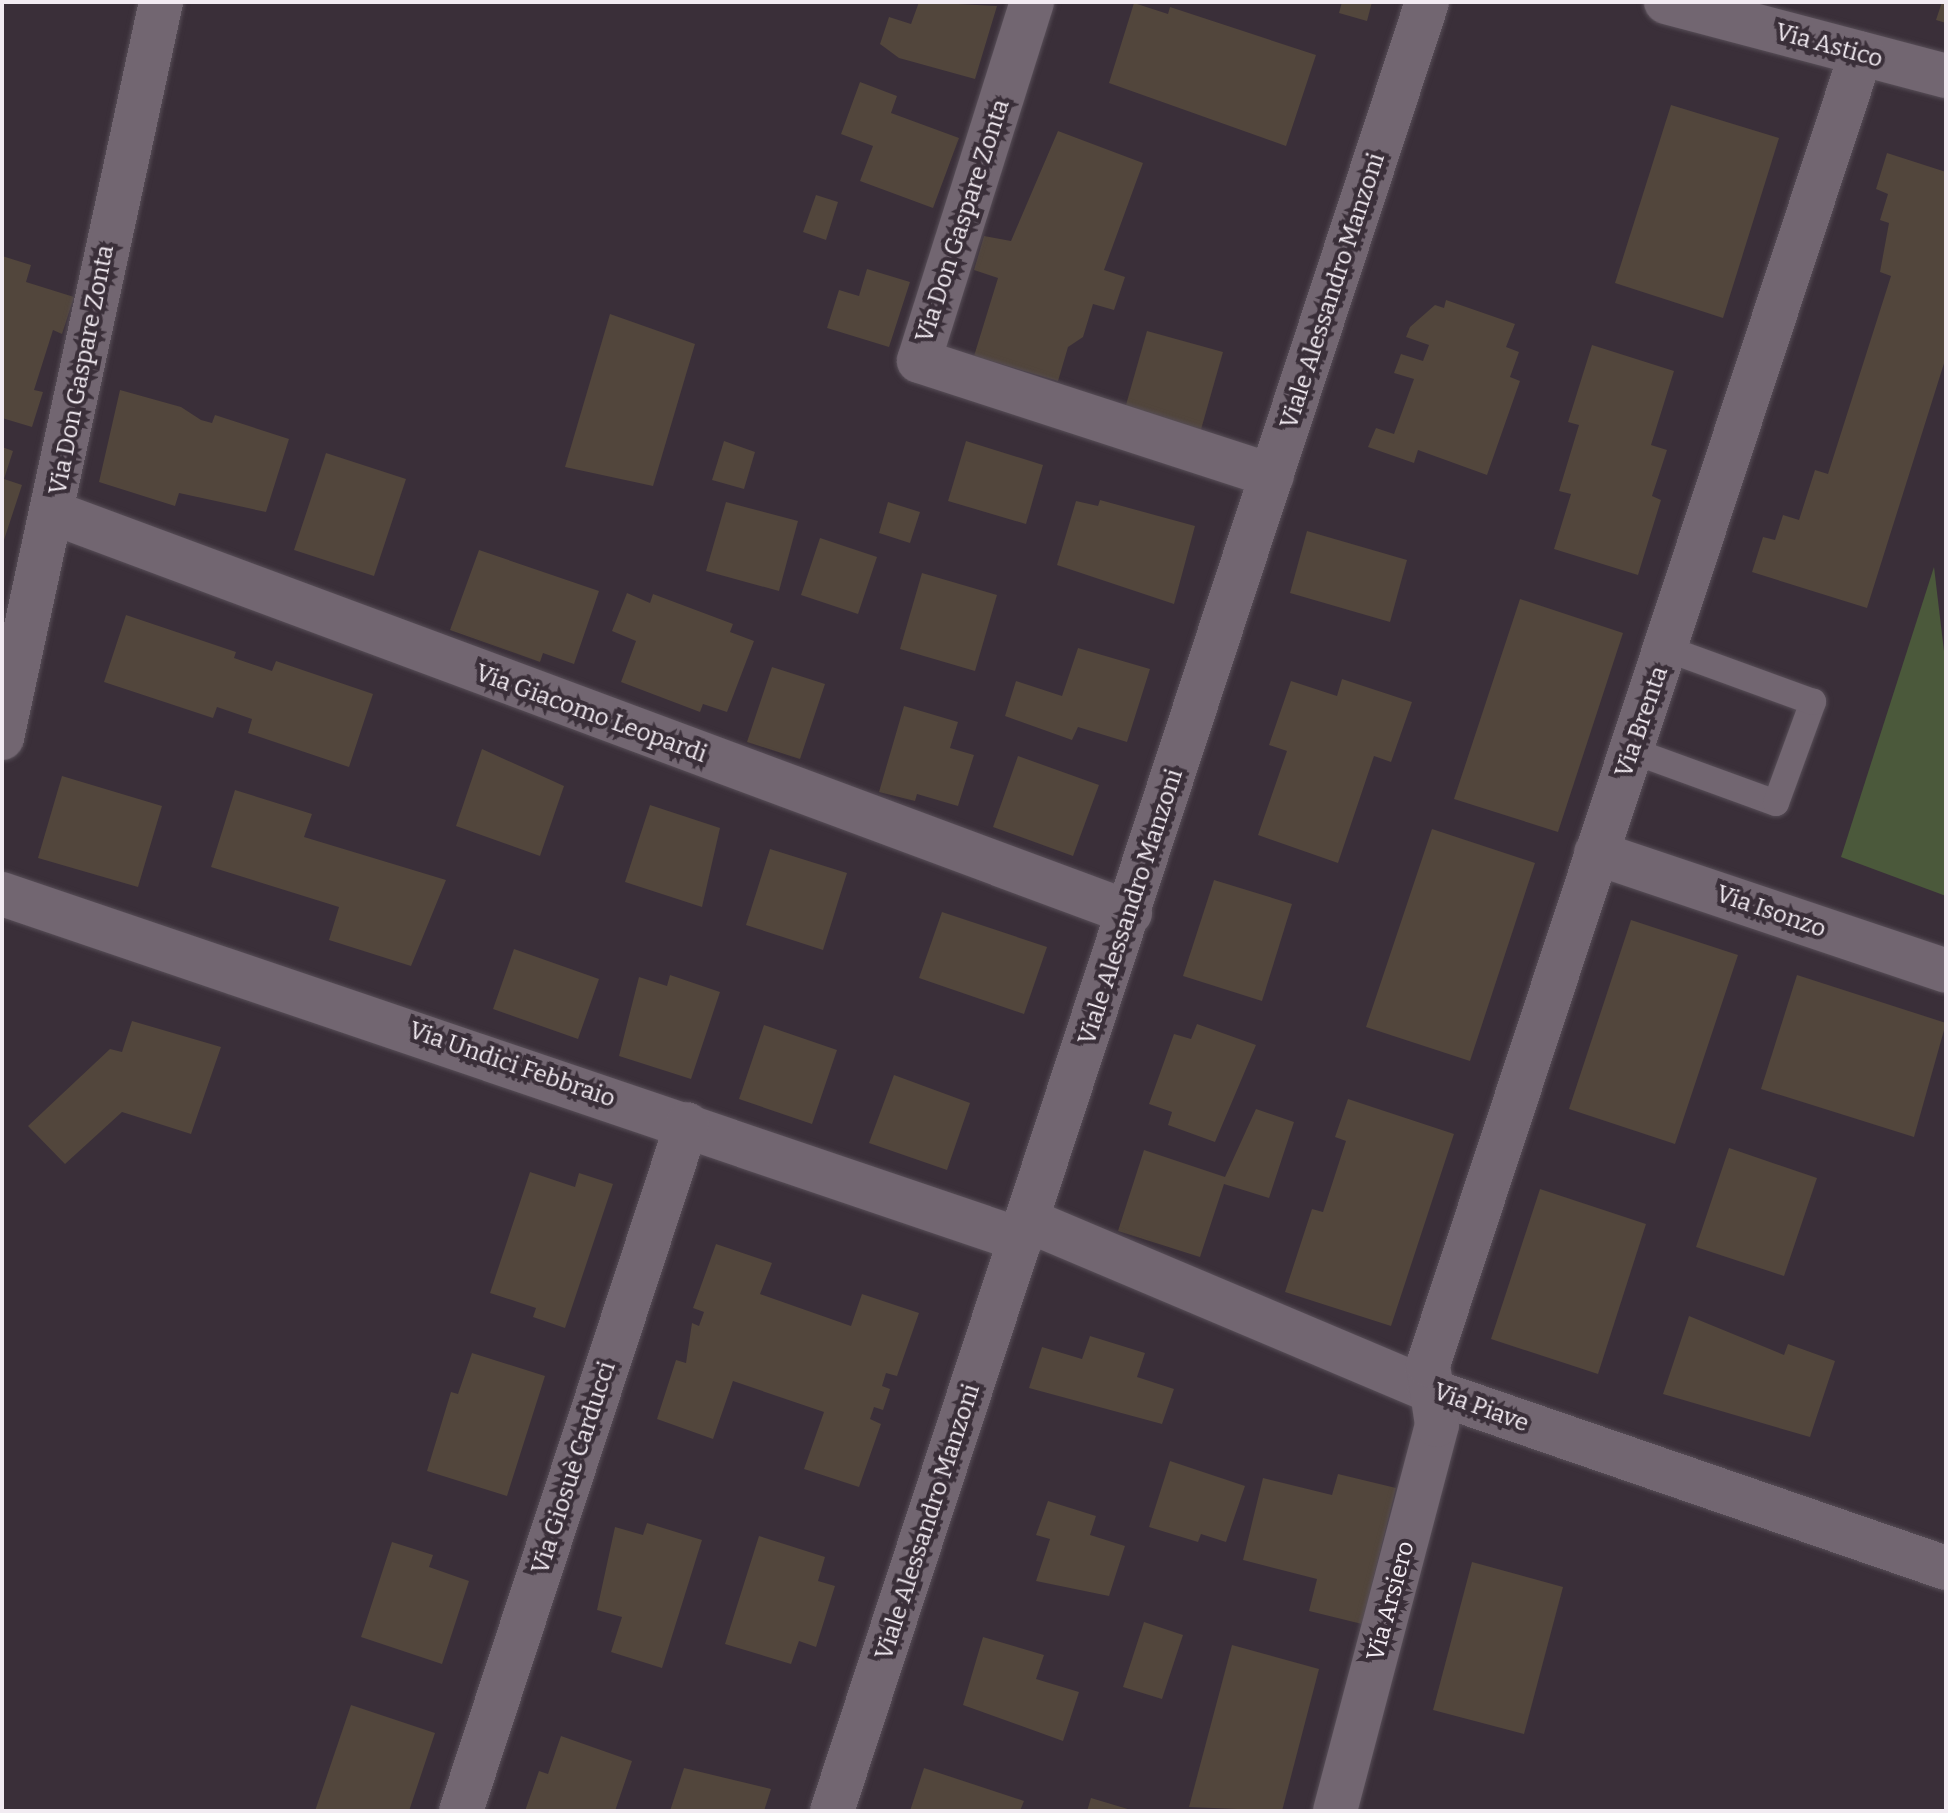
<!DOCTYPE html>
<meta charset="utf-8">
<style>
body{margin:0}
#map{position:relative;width:1948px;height:1813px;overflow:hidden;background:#3a2f39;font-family:Bitter,serif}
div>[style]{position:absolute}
.green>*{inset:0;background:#4b593b}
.building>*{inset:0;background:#52463c}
.roads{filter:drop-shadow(0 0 2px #574e57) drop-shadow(0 0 2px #574e57)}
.lane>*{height:26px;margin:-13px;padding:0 13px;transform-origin:13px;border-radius:13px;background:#726671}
.street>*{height:44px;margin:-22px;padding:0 22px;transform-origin:22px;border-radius:22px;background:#726671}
.secondary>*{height:44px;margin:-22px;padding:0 22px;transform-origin:22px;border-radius:22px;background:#726671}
span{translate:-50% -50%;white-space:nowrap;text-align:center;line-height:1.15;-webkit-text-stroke:8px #3a2f39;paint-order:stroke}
.street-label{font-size:24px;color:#f2ebf2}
.frame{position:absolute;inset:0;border:4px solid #f2ebf2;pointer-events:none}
</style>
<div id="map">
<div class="green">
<i style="clip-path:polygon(1934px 567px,1946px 668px,1946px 896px,1841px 857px)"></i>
</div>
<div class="building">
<i style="clip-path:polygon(919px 2px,997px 6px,975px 79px,899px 58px,880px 44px,889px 17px,911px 24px)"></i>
<i style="clip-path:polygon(1342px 2px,1372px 2px,1367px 21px,1339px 13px)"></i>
<i style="clip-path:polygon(1942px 2px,1946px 2px,1946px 23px,1936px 20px)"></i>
<i style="clip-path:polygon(1134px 3px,1168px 14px,1170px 7px,1316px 55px,1286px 146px,1109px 83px)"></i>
<i style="clip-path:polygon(860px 82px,897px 96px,891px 113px,959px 138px,933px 208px,860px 181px,873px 146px,841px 134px)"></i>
<i style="clip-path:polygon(1671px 105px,1779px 138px,1723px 318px,1615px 283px)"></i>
<i style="clip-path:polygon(1058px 131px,1143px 163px,1104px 270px,1125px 277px,1114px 310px,1093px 304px,1083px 337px,1068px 347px,1058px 381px,974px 356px,998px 278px,974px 270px,984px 236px,1011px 241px)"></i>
<i style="clip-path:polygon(1887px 153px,1946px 172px,1946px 357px,1867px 608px,1752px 572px,1763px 537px,1775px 540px,1783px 515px,1799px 520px,1815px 470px,1828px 474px,1891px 276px,1880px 272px,1889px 223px,1880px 220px,1888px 194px,1876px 189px)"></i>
<i style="clip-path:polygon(816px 195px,838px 202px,826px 240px,803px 232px)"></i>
<i style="clip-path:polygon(2px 256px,31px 265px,26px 282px,74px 297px,62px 334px,53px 330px,34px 390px,43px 392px,32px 427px,2px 418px)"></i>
<i style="clip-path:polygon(867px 269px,910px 282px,889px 347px,827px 328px,839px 290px,859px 296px)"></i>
<i style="clip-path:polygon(1446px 300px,1515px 324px,1506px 347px,1519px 352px,1510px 377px,1520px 381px,1487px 475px,1418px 450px,1414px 463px,1368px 447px,1376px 428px,1394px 434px,1414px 379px,1394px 373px,1401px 354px,1423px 361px,1429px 345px,1406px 337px,1410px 327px,1435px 305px,1444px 308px)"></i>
<i style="clip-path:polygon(610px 314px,695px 344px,653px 486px,565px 467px)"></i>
<i style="clip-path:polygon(1147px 331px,1223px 352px,1200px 433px,1124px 412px)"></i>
<i style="clip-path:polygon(1592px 345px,1674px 371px,1651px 445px,1667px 450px,1652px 496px,1661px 500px,1638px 575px,1554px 549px,1571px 494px,1559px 491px,1579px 425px,1568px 422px)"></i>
<i style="clip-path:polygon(120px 390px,181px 407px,201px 420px,212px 423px,215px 415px,289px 439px,266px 512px,179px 493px,175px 506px,99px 482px)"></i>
<i style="clip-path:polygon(724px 441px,755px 452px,744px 489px,712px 480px)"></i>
<i style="clip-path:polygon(966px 441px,1043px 465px,1026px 524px,948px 501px)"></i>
<i style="clip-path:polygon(2px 447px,13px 451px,4px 479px,22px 485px,3px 543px)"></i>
<i style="clip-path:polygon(326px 453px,406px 479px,374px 576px,294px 550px)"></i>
<i style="clip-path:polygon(1100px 500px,1195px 526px,1174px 604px,1057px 565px,1076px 501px,1098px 506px)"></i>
<i style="clip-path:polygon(726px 502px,798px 521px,779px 591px,706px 571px)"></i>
<i style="clip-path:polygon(888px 502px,920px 512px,910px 543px,879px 533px)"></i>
<i style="clip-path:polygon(1307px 531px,1407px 560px,1390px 622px,1290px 593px)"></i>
<i style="clip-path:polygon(820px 538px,877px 557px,858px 614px,801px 595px)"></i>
<i style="clip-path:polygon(479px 550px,599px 591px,574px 664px,543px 653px,540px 662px,450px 630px)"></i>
<i style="clip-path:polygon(922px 573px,997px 595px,975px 671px,900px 649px)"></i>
<i style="clip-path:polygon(627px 593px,650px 603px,653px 594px,733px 624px,730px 632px,754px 641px,727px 712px,703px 704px,700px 712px,621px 682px,636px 641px,612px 631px)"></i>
<i style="clip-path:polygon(1520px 599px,1623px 633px,1558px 832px,1454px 799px)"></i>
<i style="clip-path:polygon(126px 615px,236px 652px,234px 658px,272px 671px,276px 661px,373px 694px,349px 767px,248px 733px,252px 719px,217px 707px,213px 718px,104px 682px)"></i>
<i style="clip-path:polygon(1078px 648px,1150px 669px,1127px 742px,1078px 727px,1072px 740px,1005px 716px,1016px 681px,1062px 696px)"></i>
<i style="clip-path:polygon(772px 667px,825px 684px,800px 759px,747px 742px)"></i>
<i style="clip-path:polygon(1342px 679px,1412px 702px,1391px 762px,1374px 756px,1338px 863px,1258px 835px,1287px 751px,1269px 745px,1291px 681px,1337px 696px)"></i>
<i style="clip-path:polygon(904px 706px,958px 722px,950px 748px,974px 755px,958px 806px,917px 794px,915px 801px,879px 792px)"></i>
<i style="clip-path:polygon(482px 749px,564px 786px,540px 856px,456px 826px)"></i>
<i style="clip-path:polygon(1018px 756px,1099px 785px,1073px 856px,993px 827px)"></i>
<i style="clip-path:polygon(62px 776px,162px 806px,138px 887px,38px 858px)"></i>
<i style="clip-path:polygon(235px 790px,312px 814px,304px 837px,446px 880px,411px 966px,329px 940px,339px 907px,211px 867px)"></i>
<i style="clip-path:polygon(650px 805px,720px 828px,702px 907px,625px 882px)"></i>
<i style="clip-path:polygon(1432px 829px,1535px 863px,1470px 1061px,1366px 1027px)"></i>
<i style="clip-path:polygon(770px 849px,847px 873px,823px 950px,746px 925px)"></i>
<i style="clip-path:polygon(1214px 880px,1292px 904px,1262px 1001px,1183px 976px)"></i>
<i style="clip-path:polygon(942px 912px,1047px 947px,1024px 1014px,919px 978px)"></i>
<i style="clip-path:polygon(1631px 920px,1738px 955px,1675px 1144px,1569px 1109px)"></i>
<i style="clip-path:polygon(514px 949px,599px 979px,578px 1039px,493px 1009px)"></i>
<i style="clip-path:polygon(670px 975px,720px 992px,691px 1079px,619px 1056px,639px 977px,667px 986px)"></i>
<i style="clip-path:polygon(1797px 975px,1946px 1023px,1914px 1137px,1761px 1089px)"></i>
<i style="clip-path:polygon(132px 1021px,221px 1047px,191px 1134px,122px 1112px,65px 1164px,28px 1126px,110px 1049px,122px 1052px)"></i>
<i style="clip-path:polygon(1197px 1024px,1256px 1045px,1215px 1142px,1168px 1125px,1172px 1112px,1149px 1104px,1174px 1034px,1191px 1039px)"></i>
<i style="clip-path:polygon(764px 1025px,837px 1050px,812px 1124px,739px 1099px)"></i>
<i style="clip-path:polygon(894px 1075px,970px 1103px,947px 1170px,869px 1143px)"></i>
<i style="clip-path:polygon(1348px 1099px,1454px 1134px,1391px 1326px,1285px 1292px,1312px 1209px,1323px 1212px,1346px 1141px,1335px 1137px)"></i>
<i style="clip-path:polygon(1256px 1109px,1294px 1122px,1269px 1198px,1224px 1184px,1200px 1257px,1118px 1231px,1144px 1150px,1225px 1177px)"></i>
<i style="clip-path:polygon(1729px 1148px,1817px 1178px,1784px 1276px,1696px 1247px)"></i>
<i style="clip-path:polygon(530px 1172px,575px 1187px,579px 1173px,613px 1184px,565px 1328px,533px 1317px,536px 1308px,490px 1293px)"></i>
<i style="clip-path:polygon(1540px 1189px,1646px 1224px,1598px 1374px,1491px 1339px)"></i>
<i style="clip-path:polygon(716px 1244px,772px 1263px,760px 1294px,851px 1326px,862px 1294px,919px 1313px,897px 1376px,886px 1373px,882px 1386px,890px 1389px,883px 1410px,874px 1407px,870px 1419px,881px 1424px,859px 1487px,804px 1469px,824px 1412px,733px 1381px,713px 1439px,657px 1419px,676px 1360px,686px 1363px,692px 1323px,699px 1326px,704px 1312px,693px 1308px)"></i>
<i style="clip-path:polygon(1689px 1316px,1784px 1355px,1788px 1344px,1835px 1361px,1810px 1437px,1663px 1394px)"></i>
<i style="clip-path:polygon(1090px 1336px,1145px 1353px,1137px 1377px,1174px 1389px,1162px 1424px,1029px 1388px,1042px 1347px,1082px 1359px)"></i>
<i style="clip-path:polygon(472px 1353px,545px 1376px,507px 1496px,427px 1471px,451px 1392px,458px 1394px)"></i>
<i style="clip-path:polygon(1170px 1461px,1245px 1486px,1226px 1542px,1201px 1534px,1198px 1542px,1149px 1527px)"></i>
<i style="clip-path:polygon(1338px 1474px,1396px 1488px,1362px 1624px,1309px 1611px,1317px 1579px,1243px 1560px,1263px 1478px,1332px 1495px)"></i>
<i style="clip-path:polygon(1048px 1501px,1096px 1516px,1090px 1535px,1125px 1546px,1109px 1596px,1036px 1581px,1050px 1539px,1036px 1535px)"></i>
<i style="clip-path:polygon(647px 1523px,702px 1540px,662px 1668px,611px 1652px,622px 1617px,597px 1610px,615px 1527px,643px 1535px)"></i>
<i style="clip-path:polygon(759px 1536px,825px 1557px,818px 1581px,835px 1586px,816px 1647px,799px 1641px,791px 1664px,725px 1644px)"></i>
<i style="clip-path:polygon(392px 1542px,433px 1555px,429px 1567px,469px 1581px,442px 1664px,361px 1637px)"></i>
<i style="clip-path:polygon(1472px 1562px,1563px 1587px,1524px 1734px,1433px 1710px)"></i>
<i style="clip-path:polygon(1144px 1622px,1183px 1635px,1162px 1699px,1123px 1687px)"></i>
<i style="clip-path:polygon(983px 1637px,1044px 1655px,1036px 1679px,1079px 1692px,1063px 1741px,963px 1705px)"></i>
<i style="clip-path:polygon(1232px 1645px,1319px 1669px,1282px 1811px,1189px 1807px)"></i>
<i style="clip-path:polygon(351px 1705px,435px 1733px,409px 1811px,315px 1811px)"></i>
<i style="clip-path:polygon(561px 1736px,632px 1761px,615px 1811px,525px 1811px,539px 1771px,548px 1774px)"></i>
<i style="clip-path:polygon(684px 1768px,771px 1789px,764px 1811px,670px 1811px)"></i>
<i style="clip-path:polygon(924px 1768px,1024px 1801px,1020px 1811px,910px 1811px)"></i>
<i style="clip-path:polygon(1091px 1798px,1131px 1810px,1131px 1811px,1087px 1811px)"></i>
</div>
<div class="roads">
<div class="lane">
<i style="left:1633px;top:751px;width:152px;rotate:20deg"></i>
<i style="left:1776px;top:803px;width:108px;rotate:-69.9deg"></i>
<i style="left:1813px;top:702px;width:155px;rotate:-160deg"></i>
</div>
<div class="street">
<i style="left:1032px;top:2px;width:376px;rotate:107.5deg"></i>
<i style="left:919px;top:361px;width:371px;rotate:18deg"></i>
<i style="left:1666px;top:2px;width:290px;rotate:14.8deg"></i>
<i style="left:54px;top:513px;width:1148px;rotate:20.39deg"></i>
<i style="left:2px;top:738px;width:753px;rotate:-77.81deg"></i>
<i style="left:1596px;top:853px;width:369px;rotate:18.6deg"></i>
<i style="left:2px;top:894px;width:1076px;rotate:18.75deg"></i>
<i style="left:1027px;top:1220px;width:436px;rotate:22.9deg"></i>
<i style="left:1429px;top:1390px;width:547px;rotate:19deg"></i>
<i style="left:461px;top:1811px;width:723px;rotate:-71.79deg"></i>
<i style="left:1335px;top:1811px;width:399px;rotate:-75.2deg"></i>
<i style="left:1437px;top:1425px;width:61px;rotate:-98.5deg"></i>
<i style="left:1428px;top:1365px;width:1381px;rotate:-71.72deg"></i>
</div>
<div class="secondary">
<i style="left:832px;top:1811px;width:1904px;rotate:-71.79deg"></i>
</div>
</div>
<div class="street-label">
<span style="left:1829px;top:46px;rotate:15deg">Via Astico</span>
<span style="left:963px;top:221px;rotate:-72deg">Via Don Gaspare Zonta</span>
<span style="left:1333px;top:291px;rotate:-72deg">Viale Alessandro Manzoni</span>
<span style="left:82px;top:370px;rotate:-79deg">Via Don Gaspare Zonta</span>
<span style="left:591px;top:714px;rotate:20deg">Via Giacomo Leopardi</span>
<span style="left:1642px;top:722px;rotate:-71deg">Via Brenta</span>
<span style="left:1131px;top:907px;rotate:-72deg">Viale Alessandro Manzoni</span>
<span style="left:1771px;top:912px;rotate:19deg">Via Isonzo</span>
<span style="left:512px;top:1065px;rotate:19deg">Via Undici Febbraio</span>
<span style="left:1481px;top:1408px;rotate:20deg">Via Piave</span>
<span style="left:574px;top:1468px;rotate:-72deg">Via Giosuè Carducci</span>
<span style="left:928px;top:1522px;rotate:-72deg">Viale Alessandro Manzoni</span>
<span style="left:1391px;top:1601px;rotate:-75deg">Via Arsiero</span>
</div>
<div class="frame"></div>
</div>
